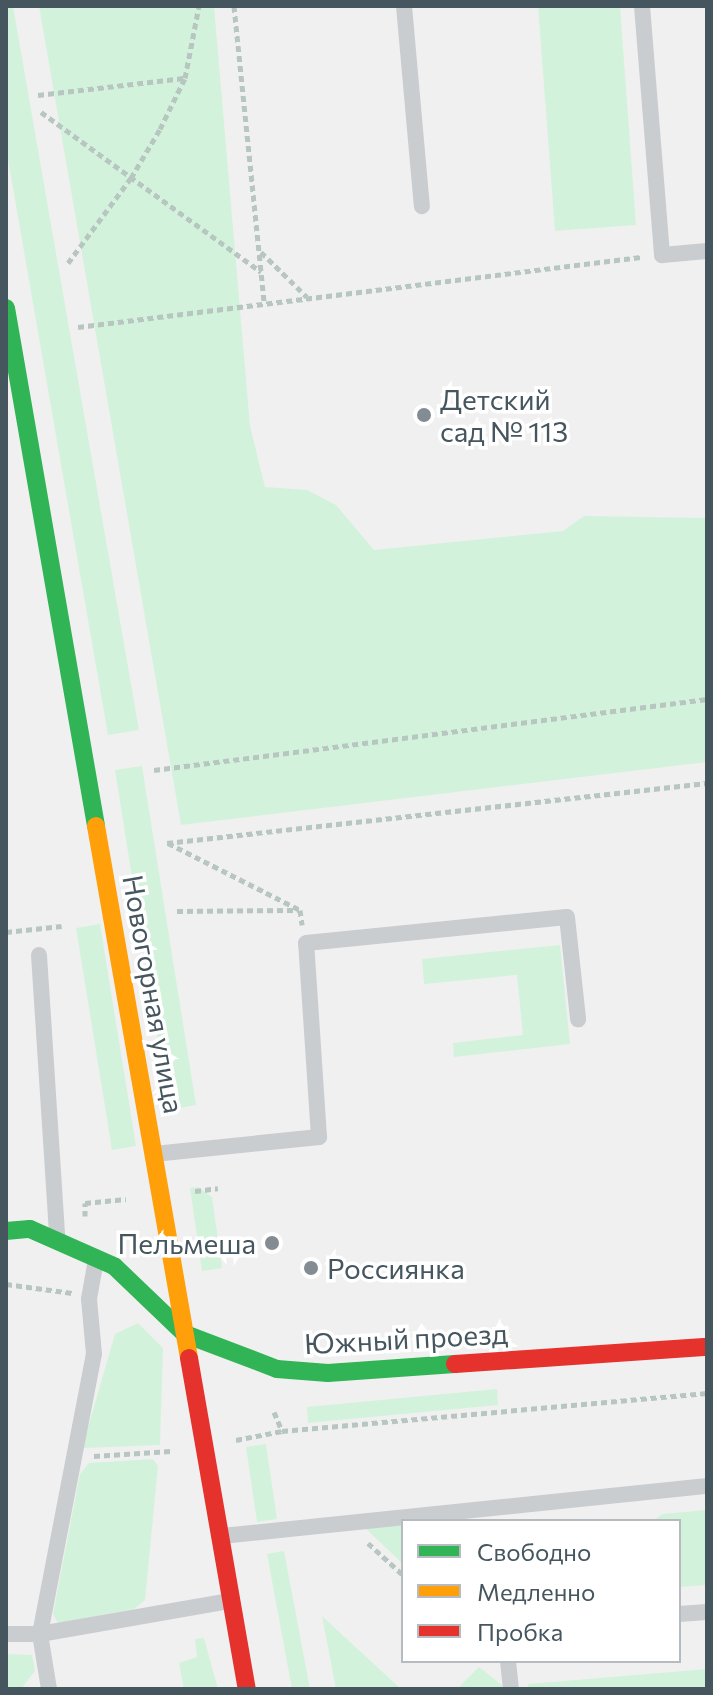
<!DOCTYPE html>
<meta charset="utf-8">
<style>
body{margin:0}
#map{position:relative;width:713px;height:1695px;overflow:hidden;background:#f1f0f0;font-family:Commissioner,sans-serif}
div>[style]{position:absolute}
.green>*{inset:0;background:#d3f2db}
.path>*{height:5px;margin-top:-2.5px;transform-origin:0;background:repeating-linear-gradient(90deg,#b7c6c0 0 6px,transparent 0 10px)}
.lane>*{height:16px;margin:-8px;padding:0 8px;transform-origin:8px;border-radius:8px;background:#cacdd0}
.fast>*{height:18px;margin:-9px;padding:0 9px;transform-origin:9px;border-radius:9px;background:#30b455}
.slow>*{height:18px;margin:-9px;padding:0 9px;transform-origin:9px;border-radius:9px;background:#ff9f0a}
.jam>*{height:18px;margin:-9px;padding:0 9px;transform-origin:9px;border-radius:9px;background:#e5322d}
.dots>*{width:22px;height:22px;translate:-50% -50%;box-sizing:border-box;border:4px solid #fff;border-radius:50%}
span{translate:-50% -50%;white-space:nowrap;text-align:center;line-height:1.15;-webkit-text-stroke:7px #fff;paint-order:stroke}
.poi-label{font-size:28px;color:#46565f}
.left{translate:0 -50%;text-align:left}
.right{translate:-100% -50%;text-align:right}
.street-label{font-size:28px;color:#46565f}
.frame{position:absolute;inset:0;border:8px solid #46565f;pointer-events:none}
.legend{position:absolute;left:401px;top:1519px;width:280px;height:144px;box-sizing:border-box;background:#fff;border:2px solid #b5bbbf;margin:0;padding:10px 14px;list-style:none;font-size:24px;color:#46565f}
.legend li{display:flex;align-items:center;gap:16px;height:40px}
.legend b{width:40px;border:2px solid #b5bbbf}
</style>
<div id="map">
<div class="green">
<i style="clip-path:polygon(6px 6px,13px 6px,139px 730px,108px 735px,6px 148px)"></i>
<i style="clip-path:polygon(39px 6px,214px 6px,250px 426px,265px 487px,307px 490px,336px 505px,374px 550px,563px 531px,584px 516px,707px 518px,707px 762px,181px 825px)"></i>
<i style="clip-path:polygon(538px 6px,620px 6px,636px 225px,555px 231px)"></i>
<i style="clip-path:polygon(142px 766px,196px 1105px,169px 1110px,115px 770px)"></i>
<i style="clip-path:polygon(100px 924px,136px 1146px,112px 1150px,76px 928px)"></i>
<i style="clip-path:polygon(560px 945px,570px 1044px,454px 1057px,453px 1043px,523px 1035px,517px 975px,424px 984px,422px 959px)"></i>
<i style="clip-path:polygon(198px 1187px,212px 1197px,222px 1268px,202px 1271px,190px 1188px)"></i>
<i style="clip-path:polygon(138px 1323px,163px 1348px,160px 1445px,82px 1448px,115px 1334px)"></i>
<i style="clip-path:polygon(497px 1389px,498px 1405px,308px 1423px,307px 1407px)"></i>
<i style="clip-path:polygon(266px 1444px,277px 1519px,257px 1522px,246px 1447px)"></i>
<i style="clip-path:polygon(153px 1459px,158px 1466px,145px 1600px,134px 1609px,58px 1623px,53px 1614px,80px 1474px,89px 1463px)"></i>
<i style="clip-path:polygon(707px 1510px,707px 1585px,679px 1587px,679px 1521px,653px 1521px,662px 1514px)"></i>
<i style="clip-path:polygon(403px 1522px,403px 1563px,402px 1563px,363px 1526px)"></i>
<i style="clip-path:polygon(284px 1551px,310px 1689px,292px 1689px,267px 1554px)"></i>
<i style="clip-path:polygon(322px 1616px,401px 1689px,402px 1689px,336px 1689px)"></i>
<i style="clip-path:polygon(204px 1638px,218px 1689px,184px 1689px,179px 1663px,197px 1657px,195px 1639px)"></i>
<i style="clip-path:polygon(6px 1654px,32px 1655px,35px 1671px,21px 1689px,6px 1689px)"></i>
<i style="clip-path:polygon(479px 1667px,502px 1685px,502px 1689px,457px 1689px)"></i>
<i style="clip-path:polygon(707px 1669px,707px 1689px,528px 1689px,528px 1684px)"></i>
</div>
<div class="path">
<i style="left:234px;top:6px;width:299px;rotate:84.2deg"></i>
<i style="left:38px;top:95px;width:147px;rotate:-6.6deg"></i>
<i style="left:41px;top:112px;width:272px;rotate:36deg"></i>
<i style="left:261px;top:252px;width:64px;rotate:44.4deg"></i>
<i style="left:68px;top:263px;width:106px;rotate:-53.5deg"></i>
<i style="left:131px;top:178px;width:57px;rotate:-59.4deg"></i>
<i style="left:160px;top:129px;width:57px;rotate:-63.9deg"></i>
<i style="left:185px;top:78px;width:73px;rotate:-79deg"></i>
<i style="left:78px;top:327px;width:567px;rotate:-7.09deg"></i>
<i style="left:154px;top:770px;width:558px;rotate:-7.32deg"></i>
<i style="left:167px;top:843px;width:543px;rotate:-6.34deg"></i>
<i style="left:168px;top:843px;width:148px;rotate:26.9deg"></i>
<i style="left:300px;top:910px;width:15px;rotate:82deg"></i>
<i style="left:177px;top:911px;width:122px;rotate:-0.5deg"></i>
<i style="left:6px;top:932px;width:56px;rotate:-6.1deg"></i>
<i style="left:195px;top:1191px;width:23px;rotate:-7deg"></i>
<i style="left:85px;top:1216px;width:13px;rotate:-90deg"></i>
<i style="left:85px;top:1203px;width:41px;rotate:-5.6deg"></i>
<i style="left:6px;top:1284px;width:67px;rotate:7.8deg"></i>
<i style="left:274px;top:1412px;width:21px;rotate:67deg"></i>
<i style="left:236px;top:1440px;width:47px;rotate:-11.1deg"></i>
<i style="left:282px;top:1431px;width:427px;rotate:-5.1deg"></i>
<i style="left:94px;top:1456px;width:77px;rotate:-3.7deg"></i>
<i style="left:368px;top:1543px;width:47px;rotate:42.4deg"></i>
</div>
<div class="lane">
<i style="left:404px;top:6px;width:201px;rotate:84.9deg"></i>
<i style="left:642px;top:6px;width:250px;rotate:85.4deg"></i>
<i style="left:662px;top:255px;width:45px;rotate:-5.1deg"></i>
<i style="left:39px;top:955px;width:283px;rotate:86.3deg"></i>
<i style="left:154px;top:1154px;width:166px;rotate:-5.9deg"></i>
<i style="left:319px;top:1137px;width:194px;rotate:-93.8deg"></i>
<i style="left:306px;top:943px;width:262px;rotate:-5.7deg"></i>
<i style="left:567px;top:917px;width:103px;rotate:83.8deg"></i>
<i style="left:222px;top:1536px;width:488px;rotate:-5.9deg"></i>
<i style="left:679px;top:1614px;width:28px;rotate:-4deg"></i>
<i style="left:6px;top:1634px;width:34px"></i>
<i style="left:40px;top:1634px;width:193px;rotate:-9.9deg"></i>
<i style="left:508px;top:1661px;width:28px;rotate:84deg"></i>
<i style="left:49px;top:1689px;width:56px;rotate:-99.3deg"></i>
<i style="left:40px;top:1634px;width:285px;rotate:-79.1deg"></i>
<i style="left:94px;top:1354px;width:55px;rotate:-95.2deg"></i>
<i style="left:89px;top:1299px;width:40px;rotate:-80deg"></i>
</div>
<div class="fast">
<i style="left:6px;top:308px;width:526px;rotate:80.14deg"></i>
<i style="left:6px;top:1231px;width:24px;rotate:-5deg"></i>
<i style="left:30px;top:1229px;width:92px;rotate:23.8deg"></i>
<i style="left:114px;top:1266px;width:98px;rotate:43.8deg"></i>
<i style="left:185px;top:1334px;width:98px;rotate:20.8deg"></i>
<i style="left:277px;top:1369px;width:51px;rotate:4.5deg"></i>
<i style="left:328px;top:1373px;width:127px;rotate:-4.1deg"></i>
</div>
<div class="slow">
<i style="left:96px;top:826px;width:540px;rotate:80.08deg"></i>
</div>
<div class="jam">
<i style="left:189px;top:1358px;width:336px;rotate:80.1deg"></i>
<i style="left:455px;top:1364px;width:253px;rotate:-3.9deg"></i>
</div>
<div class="dots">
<i style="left:424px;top:415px;background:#828c92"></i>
<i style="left:272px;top:1243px;background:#828c92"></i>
<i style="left:311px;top:1268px;background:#828c92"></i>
</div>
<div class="poi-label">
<span class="left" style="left:440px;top:415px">Детский<br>сад № 113</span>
<span class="right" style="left:256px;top:1243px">Пельмеша</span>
<span class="left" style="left:327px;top:1268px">Россиянка</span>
</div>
<div class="street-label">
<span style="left:154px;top:994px;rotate:80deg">Новогорная улица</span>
<span style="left:406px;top:1338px;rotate:-3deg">Южный проезд</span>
</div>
<div class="frame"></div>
<ul class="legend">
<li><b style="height:10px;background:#30b455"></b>Свободно</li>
<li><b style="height:10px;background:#ff9f0a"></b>Медленно</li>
<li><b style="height:10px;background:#e5322d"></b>Пробка</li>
</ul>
</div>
